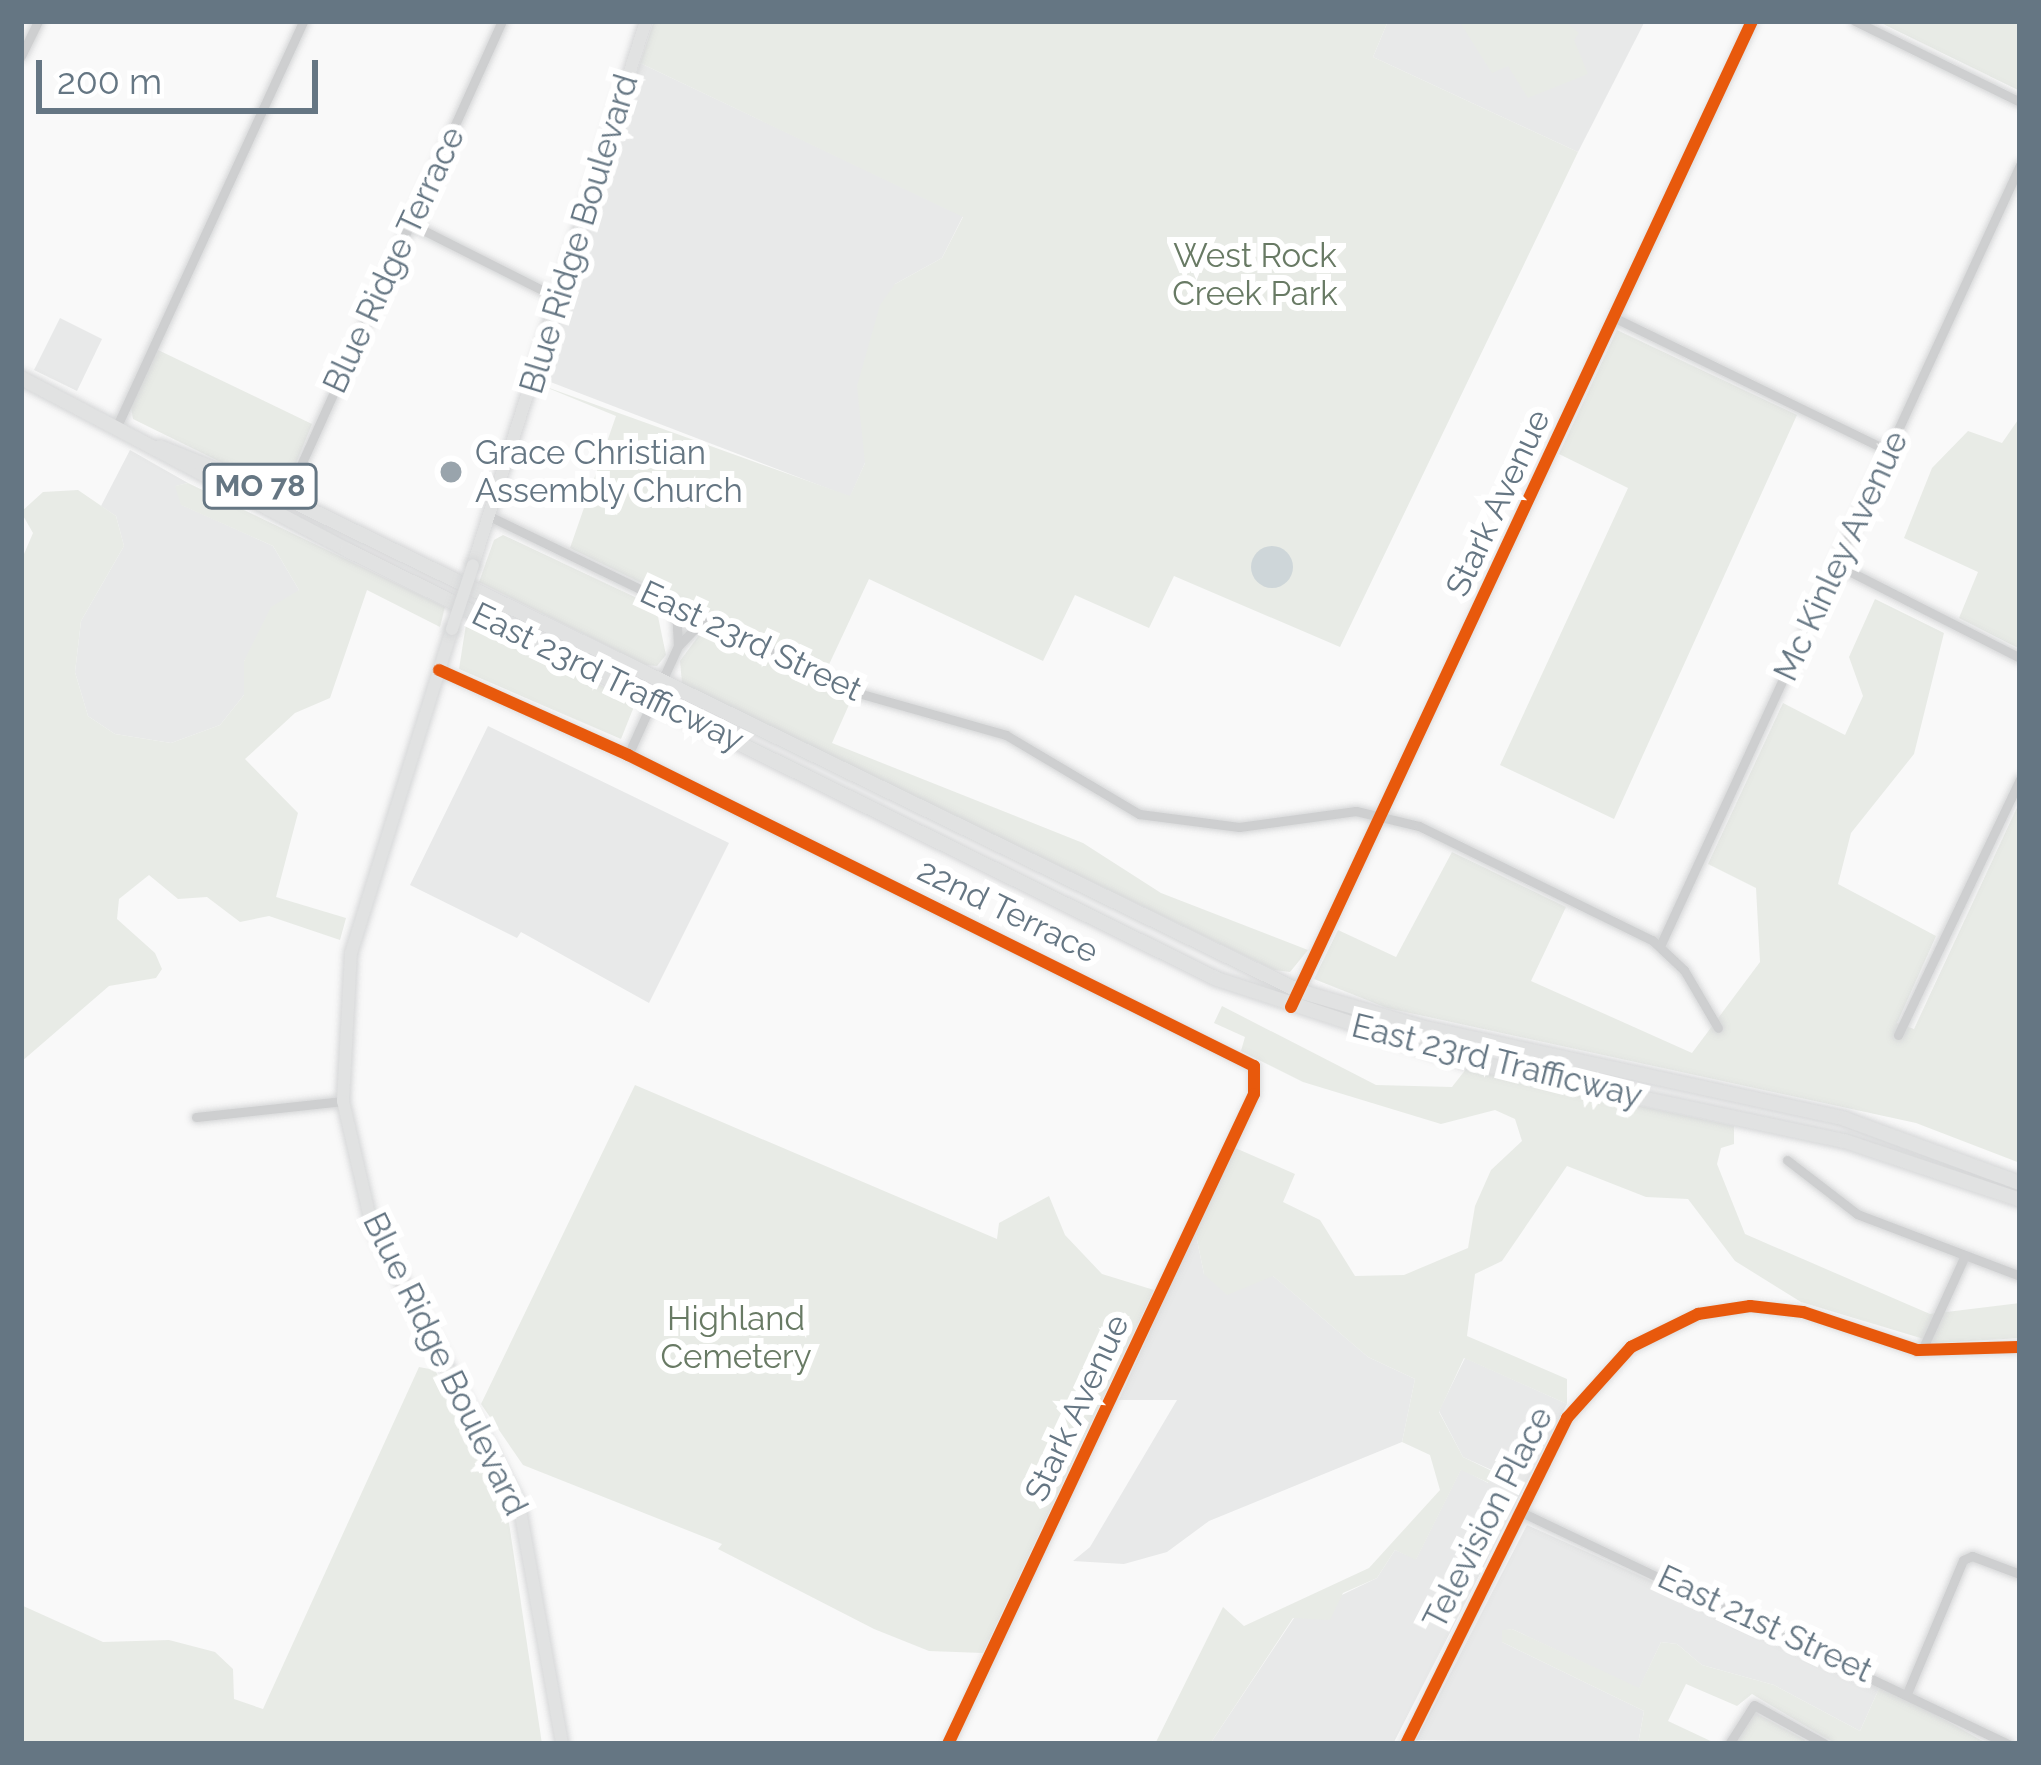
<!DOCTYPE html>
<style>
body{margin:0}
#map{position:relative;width:2041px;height:1765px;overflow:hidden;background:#f9f9f9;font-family:Raleway,sans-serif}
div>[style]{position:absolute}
.built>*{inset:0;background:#e8e9e9}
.green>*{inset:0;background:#e8ebe6}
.water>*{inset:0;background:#ced6d9}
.round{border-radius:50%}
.roads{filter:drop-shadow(0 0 3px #d5d6d7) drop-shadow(0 0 3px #d5d6d7)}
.street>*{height:9px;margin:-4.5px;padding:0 4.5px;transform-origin:4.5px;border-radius:4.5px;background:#cecfd0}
.secondary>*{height:12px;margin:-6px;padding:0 6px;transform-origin:6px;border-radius:6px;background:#e1e2e2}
.primary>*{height:14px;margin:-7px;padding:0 7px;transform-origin:7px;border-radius:7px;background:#e1e2e2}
.bridges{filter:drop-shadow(0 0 3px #d5d6d7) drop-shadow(0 0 3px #d5d6d7)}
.secondary-bridge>*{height:12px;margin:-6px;padding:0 6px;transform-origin:6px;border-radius:6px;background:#e1e2e2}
.cycleway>*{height:12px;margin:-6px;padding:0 6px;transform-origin:6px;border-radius:6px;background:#e8590c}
.dots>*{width:33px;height:33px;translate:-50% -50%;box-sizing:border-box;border:6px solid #fff;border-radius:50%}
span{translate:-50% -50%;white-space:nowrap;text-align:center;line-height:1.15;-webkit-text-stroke:12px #fff;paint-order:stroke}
.shield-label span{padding:3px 9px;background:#fff;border:3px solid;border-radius:9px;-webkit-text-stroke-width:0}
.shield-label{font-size:30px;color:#657683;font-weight:700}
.street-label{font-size:33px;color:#657683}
.park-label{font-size:33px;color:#687a64}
.poi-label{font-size:33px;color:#657683}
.left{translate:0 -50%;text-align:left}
.frame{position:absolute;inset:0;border:24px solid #657683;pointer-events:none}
.scale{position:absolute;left:36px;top:60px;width:282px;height:54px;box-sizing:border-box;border:6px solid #657683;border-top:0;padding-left:15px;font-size:36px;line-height:42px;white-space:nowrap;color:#657683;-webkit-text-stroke:9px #fff;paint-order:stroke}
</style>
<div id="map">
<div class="built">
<i style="clip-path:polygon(1388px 21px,1645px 21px,1578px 152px,1373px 57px)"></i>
<i style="clip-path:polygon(640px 63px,963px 216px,942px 258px,895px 284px,865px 463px,850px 497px,540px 378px)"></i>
<i style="clip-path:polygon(60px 318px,102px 339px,77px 391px,34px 370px)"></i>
<i style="clip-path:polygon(130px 450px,188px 483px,176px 486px,182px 505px,273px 546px,299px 590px,244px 661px,244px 695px,220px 725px,171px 743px,115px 734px,88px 716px,75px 672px,81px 621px,124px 546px,116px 516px,101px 506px)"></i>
<i style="clip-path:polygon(488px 726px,729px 843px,649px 1003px,521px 932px,517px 938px,410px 885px)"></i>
<i style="clip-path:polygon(1195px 1230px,1204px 1274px,1272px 1275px,1368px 1357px,1415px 1379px,1402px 1442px,1209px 1521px,1167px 1552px,1124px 1564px,1073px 1561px,1090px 1547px,1177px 1400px,1119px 1400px)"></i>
<i style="clip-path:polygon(1465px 1358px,1567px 1404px,1393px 1744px,1210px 1744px,1294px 1618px,1377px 1578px,1395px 1550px,1416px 1559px,1461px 1469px,1488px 1483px,1494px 1471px,1463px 1457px,1439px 1411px)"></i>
<i style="clip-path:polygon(1527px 1525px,1881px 1684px,1860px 1731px,1774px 1685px,1702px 1665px,1677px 1644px,1661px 1642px,1639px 1689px,1512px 1629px,1502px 1631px,1502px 1642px,1644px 1711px,1638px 1744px,1416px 1740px)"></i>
</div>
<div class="green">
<i style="clip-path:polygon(654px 21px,1388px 21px,1373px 57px,1578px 152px,1340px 647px,1174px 576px,1149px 628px,1075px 595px,1043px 661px,869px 579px,825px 673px,570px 548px,616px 416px,538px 384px,850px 496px,865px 463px,857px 386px,880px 305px,895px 284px,942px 258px,963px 217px,640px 63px)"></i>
<i style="clip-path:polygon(1459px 21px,1564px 21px,1579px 33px,1574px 40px,1588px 74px,1528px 98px,1508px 66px,1492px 73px)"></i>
<i style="clip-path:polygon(1877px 21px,2020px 21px,2020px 91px)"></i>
<i style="clip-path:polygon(1617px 330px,1797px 415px,1614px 819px,1500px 765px,1628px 488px,1559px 454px)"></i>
<i style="clip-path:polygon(156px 349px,312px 424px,288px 483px,261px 482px,133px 419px,131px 407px)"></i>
<i style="clip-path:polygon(2020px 417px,2020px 649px,1959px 618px,1978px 572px,1904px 538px,1932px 468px,1968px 431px,2002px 443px)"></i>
<i style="clip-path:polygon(188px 483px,445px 607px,440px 627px,367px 590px,330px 698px,295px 713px,245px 759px,298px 813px,276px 897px,346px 918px,340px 940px,269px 916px,240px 922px,207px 897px,178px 899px,149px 875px,119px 899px,117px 919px,155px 953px,162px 969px,156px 978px,109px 986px,21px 1062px,21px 561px,33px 533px,21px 512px,43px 492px,78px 490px,116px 516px,124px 546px,81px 621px,75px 672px,88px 716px,115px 734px,171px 743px,220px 725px,244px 695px,244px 661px,271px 607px,299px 590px,273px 546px,181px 505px,175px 486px)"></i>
<i style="clip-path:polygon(503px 535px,656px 607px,666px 655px,657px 666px,646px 665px,479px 582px,494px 540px)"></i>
<i style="clip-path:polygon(1875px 599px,1944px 633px,1914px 754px,1851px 833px,1838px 884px,1936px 936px,1897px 1023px,1914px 1029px,2020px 801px,2020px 1163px,1916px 1123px,1387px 1008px,1314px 979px,1338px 930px,1396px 957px,1452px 852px,1566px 907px,1531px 981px,1692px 1053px,1760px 962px,1756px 888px,1708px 864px,1783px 703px,1845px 735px,1863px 696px,1849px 657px)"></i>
<i style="clip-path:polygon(467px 618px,628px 699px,633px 709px,621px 739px,459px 669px)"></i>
<i style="clip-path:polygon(702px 631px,852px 698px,832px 743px,1083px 843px,1161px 893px,1308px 950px,1290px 972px,1274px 970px,682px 683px,680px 661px)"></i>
<i style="clip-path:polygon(1222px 1006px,1376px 1085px,1452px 1087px,1466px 1069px,1734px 1126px,1734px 1144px,1721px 1148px,1717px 1164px,1745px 1234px,1930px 1314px,2020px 1303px,2020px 1338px,1937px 1343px,1801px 1302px,1735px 1261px,1688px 1199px,1646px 1197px,1567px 1166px,1502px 1261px,1475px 1274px,1467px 1336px,1567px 1379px,1567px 1404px,1464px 1358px,1439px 1412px,1463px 1457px,1494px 1472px,1489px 1483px,1461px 1470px,1416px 1560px,1395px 1550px,1377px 1578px,1343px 1593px,1330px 1620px,1293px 1618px,1210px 1744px,1155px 1744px,1223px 1607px,1244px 1626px,1369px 1568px,1440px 1490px,1430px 1455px,1402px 1442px,1415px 1379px,1368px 1357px,1273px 1276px,1227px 1295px,1204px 1274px,1195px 1230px,1233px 1147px,1295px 1174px,1283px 1202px,1320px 1220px,1355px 1276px,1404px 1275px,1468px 1248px,1475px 1206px,1491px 1170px,1522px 1141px,1515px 1119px,1495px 1110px,1441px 1124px,1303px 1082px,1241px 1051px,1245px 1037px,1214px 1023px)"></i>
<i style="clip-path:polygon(635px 1085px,997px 1239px,999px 1223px,1049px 1196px,1065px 1235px,1102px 1274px,1154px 1290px,983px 1653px,929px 1651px,874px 1629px,718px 1549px,722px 1544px,523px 1465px,481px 1404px)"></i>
<i style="clip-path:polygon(419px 1367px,435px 1370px,509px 1523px,542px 1744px,21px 1744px,21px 1605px,103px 1642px,169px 1640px,215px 1652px,233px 1669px,234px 1699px,263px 1709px)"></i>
<i style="clip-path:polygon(1512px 1629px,1639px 1688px,1661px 1642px,1677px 1644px,1702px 1665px,1774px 1685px,1860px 1731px,1881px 1684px,1988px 1744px,1836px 1744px,1752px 1694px,1737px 1706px,1686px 1684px,1668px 1721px,1717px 1744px,1638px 1744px,1644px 1711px,1502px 1642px,1502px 1630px)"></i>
<i style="clip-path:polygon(1754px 1712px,1805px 1740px,1804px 1744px,1735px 1744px)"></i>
</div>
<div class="water">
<i class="round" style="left:1251px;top:546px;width:42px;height:42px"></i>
</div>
<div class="roads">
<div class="street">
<i style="left:1855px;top:21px;width:184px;rotate:26.1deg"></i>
<i style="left:21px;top:56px;width:39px;rotate:-64deg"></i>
<i style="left:413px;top:225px;width:165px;rotate:26.7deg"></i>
<i style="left:1615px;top:318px;width:305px;rotate:25.9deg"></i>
<i style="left:117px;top:426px;width:446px;rotate:-65.3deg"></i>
<i style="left:286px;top:498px;width:524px;rotate:-65.64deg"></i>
<i style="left:489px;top:516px;width:402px;rotate:25.8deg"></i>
<i style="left:851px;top:691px;width:161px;rotate:15.8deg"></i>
<i style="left:1006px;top:735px;width:155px;rotate:30.7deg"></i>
<i style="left:1139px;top:814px;width:101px;rotate:7.4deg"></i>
<i style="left:1239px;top:827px;width:118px;rotate:-7.8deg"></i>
<i style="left:1356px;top:811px;width:65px;rotate:13.4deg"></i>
<i style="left:1419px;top:826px;width:259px;rotate:26.1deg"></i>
<i style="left:1652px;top:940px;width:44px;rotate:43.2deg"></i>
<i style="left:1684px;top:970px;width:67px;rotate:59.6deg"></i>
<i style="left:1837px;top:565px;width:205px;rotate:26.9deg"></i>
<i style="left:678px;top:646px;width:35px;rotate:-46deg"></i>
<i style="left:439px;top:670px;width:207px;rotate:24.2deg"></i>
<i style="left:628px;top:755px;width:699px;rotate:26.42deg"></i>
<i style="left:1254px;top:1066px;width:28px;rotate:90deg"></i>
<i style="left:1254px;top:1094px;width:718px;rotate:115.21deg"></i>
<i style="left:661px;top:683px;width:41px;rotate:-65.3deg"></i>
<i style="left:678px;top:646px;width:38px;rotate:-93deg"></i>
<i style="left:628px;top:755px;width:60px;rotate:-65.6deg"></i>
<i style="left:1660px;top:946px;width:860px;rotate:-65.25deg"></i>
<i style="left:1298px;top:991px;width:1071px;rotate:-64.92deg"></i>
<i style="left:1898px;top:1035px;width:284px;rotate:-64.5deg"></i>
<i style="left:196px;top:1117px;width:148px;rotate:-6.2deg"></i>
<i style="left:1787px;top:1160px;width:88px;rotate:37.6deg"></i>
<i style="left:1857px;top:1214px;width:174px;rotate:20.8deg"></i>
<i style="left:1922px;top:1350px;width:104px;rotate:-65.6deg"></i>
<i style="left:1519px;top:1511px;width:542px;rotate:25.48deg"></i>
<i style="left:1908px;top:1691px;width:142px;rotate:-67.2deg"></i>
<i style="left:1963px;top:1560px;width:10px;rotate:-24deg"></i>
<i style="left:1972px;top:1556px;width:51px;rotate:20.6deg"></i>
<i style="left:1406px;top:1744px;width:364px;rotate:-63.7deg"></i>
<i style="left:1567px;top:1418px;width:96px;rotate:-48deg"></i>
<i style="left:1631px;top:1347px;width:75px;rotate:-26.2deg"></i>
<i style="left:1698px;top:1314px;width:53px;rotate:-8.7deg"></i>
<i style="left:1750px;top:1306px;width:53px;rotate:6.5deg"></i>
<i style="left:1803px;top:1312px;width:120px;rotate:18.4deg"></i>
<i style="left:1917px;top:1350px;width:103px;rotate:-1.7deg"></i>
<i style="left:1729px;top:1744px;width:46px;rotate:-57.3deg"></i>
<i style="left:1754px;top:1705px;width:81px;rotate:28.8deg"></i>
</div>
<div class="secondary">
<i style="left:473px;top:565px;width:571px;rotate:-72.36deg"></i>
<i style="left:452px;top:629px;width:339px;rotate:107.3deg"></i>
<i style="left:351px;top:953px;width:148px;rotate:93.1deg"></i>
<i style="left:343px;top:1101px;width:124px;rotate:77deg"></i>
<i style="left:371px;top:1222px;width:318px;rotate:62.3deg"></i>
<i style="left:519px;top:1504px;width:244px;rotate:79.8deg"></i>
</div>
<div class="primary">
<i style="left:21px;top:378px;width:369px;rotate:27.8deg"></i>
<i style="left:347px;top:550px;width:970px;rotate:26.25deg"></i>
<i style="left:1217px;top:979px;width:259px;rotate:18.2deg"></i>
<i style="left:1463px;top:1060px;width:390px;rotate:12deg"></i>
<i style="left:1845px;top:1141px;width:185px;rotate:18.6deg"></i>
<i style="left:160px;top:447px;width:136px;rotate:22deg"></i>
<i style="left:286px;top:498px;width:1127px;rotate:25.95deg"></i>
<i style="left:1299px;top:991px;width:127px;rotate:16.4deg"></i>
<i style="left:1421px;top:1027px;width:434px;rotate:12.2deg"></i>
<i style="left:1845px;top:1119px;width:186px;rotate:20.1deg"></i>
</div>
</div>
<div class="bridges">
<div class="secondary-bridge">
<i style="left:452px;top:629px;width:67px;rotate:-71.8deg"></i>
</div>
</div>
<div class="cycleway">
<i style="left:439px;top:670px;width:207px;rotate:24.2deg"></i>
<i style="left:628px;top:755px;width:699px;rotate:26.42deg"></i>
<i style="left:1254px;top:1066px;width:28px;rotate:90deg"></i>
<i style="left:1254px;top:1094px;width:718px;rotate:115.21deg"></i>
<i style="left:1291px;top:1007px;width:1088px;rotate:-64.94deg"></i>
<i style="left:1406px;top:1744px;width:364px;rotate:-63.7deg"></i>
<i style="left:1567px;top:1418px;width:96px;rotate:-48deg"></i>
<i style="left:1631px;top:1347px;width:75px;rotate:-26.2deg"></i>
<i style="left:1698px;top:1314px;width:53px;rotate:-8.7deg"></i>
<i style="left:1750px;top:1306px;width:53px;rotate:6.5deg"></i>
<i style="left:1803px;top:1312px;width:120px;rotate:18.4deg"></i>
<i style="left:1917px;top:1350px;width:103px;rotate:-1.7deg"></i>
</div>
<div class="dots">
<i style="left:451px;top:472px;background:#99a4ac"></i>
</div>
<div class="shield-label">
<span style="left:260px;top:486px">MO 78</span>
</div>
<div class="street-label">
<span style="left:579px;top:234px;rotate:-73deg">Blue Ridge Boulevard</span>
<span style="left:394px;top:260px;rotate:-65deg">Blue Ridge Terrace</span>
<span style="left:1498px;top:503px;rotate:-65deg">Stark Avenue</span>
<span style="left:1841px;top:556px;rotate:-65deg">Mc Kinley Avenue</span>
<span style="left:751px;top:641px;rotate:25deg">East 23rd Street</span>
<span style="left:608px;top:677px;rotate:26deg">East 23rd Trafficway</span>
<span style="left:1008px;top:911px;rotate:26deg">22nd Terrace</span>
<span style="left:1497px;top:1061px;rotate:14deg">East 23rd Trafficway</span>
<span style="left:445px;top:1364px;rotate:64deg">Blue Ridge Boulevard</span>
<span style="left:1077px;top:1408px;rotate:-65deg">Stark Avenue</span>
<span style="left:1488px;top:1518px;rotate:-63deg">Television Place</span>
<span style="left:1765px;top:1624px;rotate:25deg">East 21st Street</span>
</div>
<div class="park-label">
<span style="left:1255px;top:275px">West Rock<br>Creek Park</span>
<span style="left:736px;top:1338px">Highland<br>Cemetery</span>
</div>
<div class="poi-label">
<span class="left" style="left:475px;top:472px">Grace Christian<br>Assembly Church</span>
</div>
<div class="frame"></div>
<div class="scale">200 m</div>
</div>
